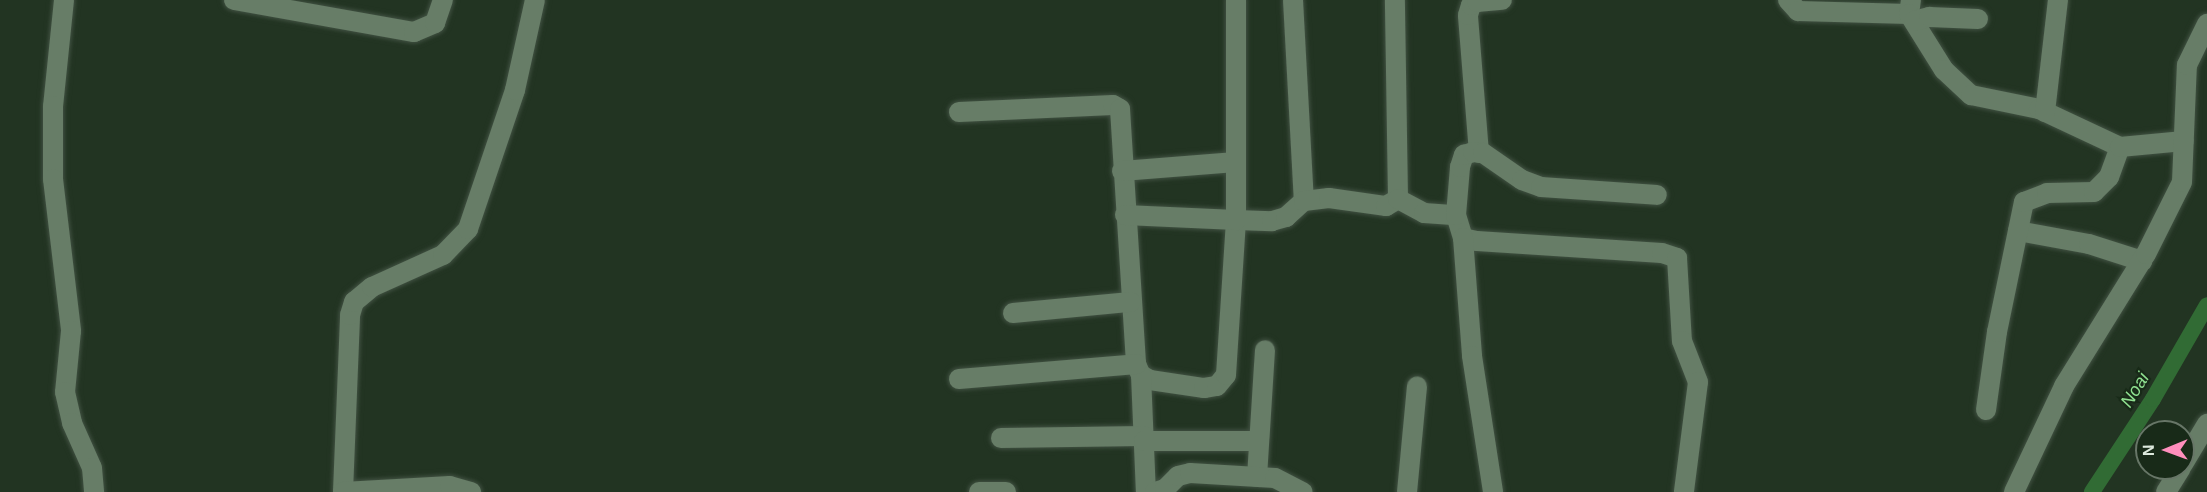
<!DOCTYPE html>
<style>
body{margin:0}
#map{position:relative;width:2207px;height:492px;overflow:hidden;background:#223422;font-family:Arial,sans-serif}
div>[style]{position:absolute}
.canal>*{height:16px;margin:-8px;padding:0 8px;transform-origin:8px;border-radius:8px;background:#316b34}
.roads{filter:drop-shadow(0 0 2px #415142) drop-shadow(0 0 2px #415142)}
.minor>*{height:20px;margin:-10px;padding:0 10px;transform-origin:10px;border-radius:10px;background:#677d67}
span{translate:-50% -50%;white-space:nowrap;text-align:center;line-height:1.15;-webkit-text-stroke:4.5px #182a18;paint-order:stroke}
.water-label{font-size:18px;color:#8fe090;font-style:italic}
.north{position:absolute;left:2135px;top:420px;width:60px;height:60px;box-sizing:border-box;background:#182a18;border:2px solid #677667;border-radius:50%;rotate:269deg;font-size:16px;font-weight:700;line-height:24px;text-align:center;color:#dde9dd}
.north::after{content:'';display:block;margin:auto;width:21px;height:27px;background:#fe8ebc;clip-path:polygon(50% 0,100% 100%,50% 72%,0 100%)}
</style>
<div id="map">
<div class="canal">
<i style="left:2092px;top:492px;width:111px;rotate:-56.7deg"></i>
<i style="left:2153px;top:399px;width:108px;rotate:-60.1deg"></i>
</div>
<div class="roads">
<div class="minor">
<i style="left:64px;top:0;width:107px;rotate:95.9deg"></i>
<i style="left:53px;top:106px;width:73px;rotate:90deg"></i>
<i style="left:53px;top:179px;width:153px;rotate:83.2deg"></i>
<i style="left:71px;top:331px;width:61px;rotate:95.6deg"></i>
<i style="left:65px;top:392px;width:32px;rotate:77deg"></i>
<i style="left:72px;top:423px;width:49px;rotate:66deg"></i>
<i style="left:92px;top:468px;width:24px;rotate:85deg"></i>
<i style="left:234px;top:0;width:183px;rotate:10.1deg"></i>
<i style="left:414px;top:32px;width:23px;rotate:-23deg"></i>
<i style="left:435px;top:23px;width:24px;rotate:-71deg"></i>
<i style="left:1293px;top:0;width:201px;rotate:86.9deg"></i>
<i style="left:1788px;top:0;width:15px;rotate:48deg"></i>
<i style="left:1798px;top:11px;width:111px;rotate:1.5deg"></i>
<i style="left:1909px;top:14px;width:14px;rotate:-82deg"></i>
<i style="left:1909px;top:14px;width:66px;rotate:58deg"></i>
<i style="left:1944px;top:70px;width:37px;rotate:43deg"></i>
<i style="left:1971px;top:95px;width:69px;rotate:11.6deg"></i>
<i style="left:2039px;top:109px;width:89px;rotate:25.1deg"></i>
<i style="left:1914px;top:21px;width:16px;rotate:-15deg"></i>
<i style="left:1929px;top:17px;width:49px;rotate:2.3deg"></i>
<i style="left:959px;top:112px;width:154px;rotate:-2.6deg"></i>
<i style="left:1113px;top:105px;width:8px;rotate:30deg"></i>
<i style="left:1120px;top:109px;width:256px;rotate:86.4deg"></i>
<i style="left:1136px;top:364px;width:12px;rotate:66deg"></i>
<i style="left:1141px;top:375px;width:10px;rotate:29deg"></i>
<i style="left:1150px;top:380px;width:55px;rotate:8.4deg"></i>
<i style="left:1204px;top:388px;width:13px;rotate:-9deg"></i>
<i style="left:1217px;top:386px;width:14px;rotate:-51deg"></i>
<i style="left:1226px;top:375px;width:155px;rotate:-86.3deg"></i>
<i style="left:1236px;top:220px;width:36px;rotate:2deg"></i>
<i style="left:1272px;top:221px;width:15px;rotate:-16deg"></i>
<i style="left:1286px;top:217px;width:24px;rotate:-42deg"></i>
<i style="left:1304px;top:201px;width:25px;rotate:-7deg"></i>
<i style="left:1329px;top:198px;width:58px;rotate:8deg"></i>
<i style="left:1386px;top:206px;width:14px;rotate:-30deg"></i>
<i style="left:1398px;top:199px;width:199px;rotate:-90.9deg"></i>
<i style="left:2045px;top:112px;width:113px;rotate:-83.4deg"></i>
<i style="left:1479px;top:153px;width:138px;rotate:-94.6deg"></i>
<i style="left:1468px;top:15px;width:10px;rotate:-73deg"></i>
<i style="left:1471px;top:5px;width:7px;rotate:-27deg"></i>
<i style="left:1477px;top:2px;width:25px;rotate:-5deg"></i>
<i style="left:1122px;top:171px;width:114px;rotate:-4.5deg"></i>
<i style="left:1398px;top:199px;width:30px;rotate:28deg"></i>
<i style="left:1424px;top:213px;width:32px;rotate:4deg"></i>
<i style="left:1456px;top:215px;width:24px;rotate:73deg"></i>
<i style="left:1463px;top:238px;width:14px;rotate:12deg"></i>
<i style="left:1477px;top:241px;width:185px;rotate:3.7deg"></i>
<i style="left:1662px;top:253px;width:16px;rotate:18deg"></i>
<i style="left:1677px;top:258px;width:83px;rotate:86.6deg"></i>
<i style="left:1682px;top:341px;width:44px;rotate:68.7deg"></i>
<i style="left:1698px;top:382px;width:111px;rotate:97.3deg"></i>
<i style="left:1125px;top:215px;width:111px;rotate:2.6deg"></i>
<i style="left:1236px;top:220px;width:220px;rotate:-90deg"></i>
<i style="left:1456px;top:215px;width:48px;rotate:-85.2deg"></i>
<i style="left:1460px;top:167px;width:13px;rotate:-72deg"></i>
<i style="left:1464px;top:155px;width:9px;rotate:-18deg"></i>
<i style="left:1473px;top:152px;width:10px;rotate:6deg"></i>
<i style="left:1483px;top:153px;width:47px;rotate:34.7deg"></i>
<i style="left:1522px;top:180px;width:20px;rotate:20deg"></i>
<i style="left:1541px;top:187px;width:116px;rotate:3.9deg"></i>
<i style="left:2018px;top:231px;width:72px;rotate:10.4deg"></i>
<i style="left:2089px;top:244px;width:56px;rotate:17.8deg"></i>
<i style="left:1463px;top:238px;width:118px;rotate:85.6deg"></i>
<i style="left:1472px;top:356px;width:138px;rotate:81.2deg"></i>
<i style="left:1013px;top:313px;width:118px;rotate:-5.4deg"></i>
<i style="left:1141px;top:375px;width:117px;rotate:87.6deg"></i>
<i style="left:959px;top:379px;width:178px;rotate:-4.8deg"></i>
<i style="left:1986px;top:410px;width:79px;rotate:-82deg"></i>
<i style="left:1997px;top:332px;width:133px;rotate:-78.3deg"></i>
<i style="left:2024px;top:202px;width:25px;rotate:-21deg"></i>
<i style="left:2047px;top:193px;width:47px;rotate:-1.2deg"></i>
<i style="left:2094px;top:192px;width:21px;rotate:-45deg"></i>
<i style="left:2109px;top:177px;width:32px;rotate:-70deg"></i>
<i style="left:2120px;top:147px;width:64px;rotate:-5.4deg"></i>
<i style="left:1001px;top:438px;width:143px;rotate:-0.8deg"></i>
<i style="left:1144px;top:441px;width:115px"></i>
<i style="left:2183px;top:464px;width:47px;rotate:-59deg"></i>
<i style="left:1257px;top:477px;width:127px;rotate:-86.4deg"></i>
<i style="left:343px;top:492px;width:177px;rotate:-87.7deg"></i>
<i style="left:350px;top:315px;width:14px;rotate:-73deg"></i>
<i style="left:354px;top:302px;width:23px;rotate:-40deg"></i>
<i style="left:372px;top:287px;width:78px;rotate:-24.3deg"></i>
<i style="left:443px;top:255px;width:36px;rotate:-46deg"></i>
<i style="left:468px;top:229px;width:147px;rotate:-71.3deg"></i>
<i style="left:515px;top:90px;width:92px;rotate:-77.5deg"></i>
<i style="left:343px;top:492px;width:107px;rotate:-3.2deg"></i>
<i style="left:450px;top:486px;width:22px;rotate:16deg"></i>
<i style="left:979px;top:492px;width:27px"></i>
<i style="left:1155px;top:492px;width:10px;rotate:-17deg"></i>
<i style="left:1165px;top:489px;width:18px;rotate:-45deg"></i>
<i style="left:1178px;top:476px;width:12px;rotate:-14deg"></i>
<i style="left:1190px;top:473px;width:85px;rotate:3.4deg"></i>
<i style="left:1275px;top:478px;width:31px;rotate:27deg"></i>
<i style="left:1407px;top:492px;width:106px;rotate:-84.6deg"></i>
<i style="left:2014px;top:492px;width:117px;rotate:-64.7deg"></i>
<i style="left:2064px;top:386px;width:155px;rotate:-58.2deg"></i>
<i style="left:2146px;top:254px;width:80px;rotate:-63.4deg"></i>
<i style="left:2182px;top:182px;width:117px;rotate:-87.6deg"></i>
<i style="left:2187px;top:65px;width:46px;rotate:-64deg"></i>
<i style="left:2166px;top:492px;width:28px;rotate:-58deg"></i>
</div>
</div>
<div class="water-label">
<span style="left:2135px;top:390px;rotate:-58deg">Noai</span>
</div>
<div class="north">N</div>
</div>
